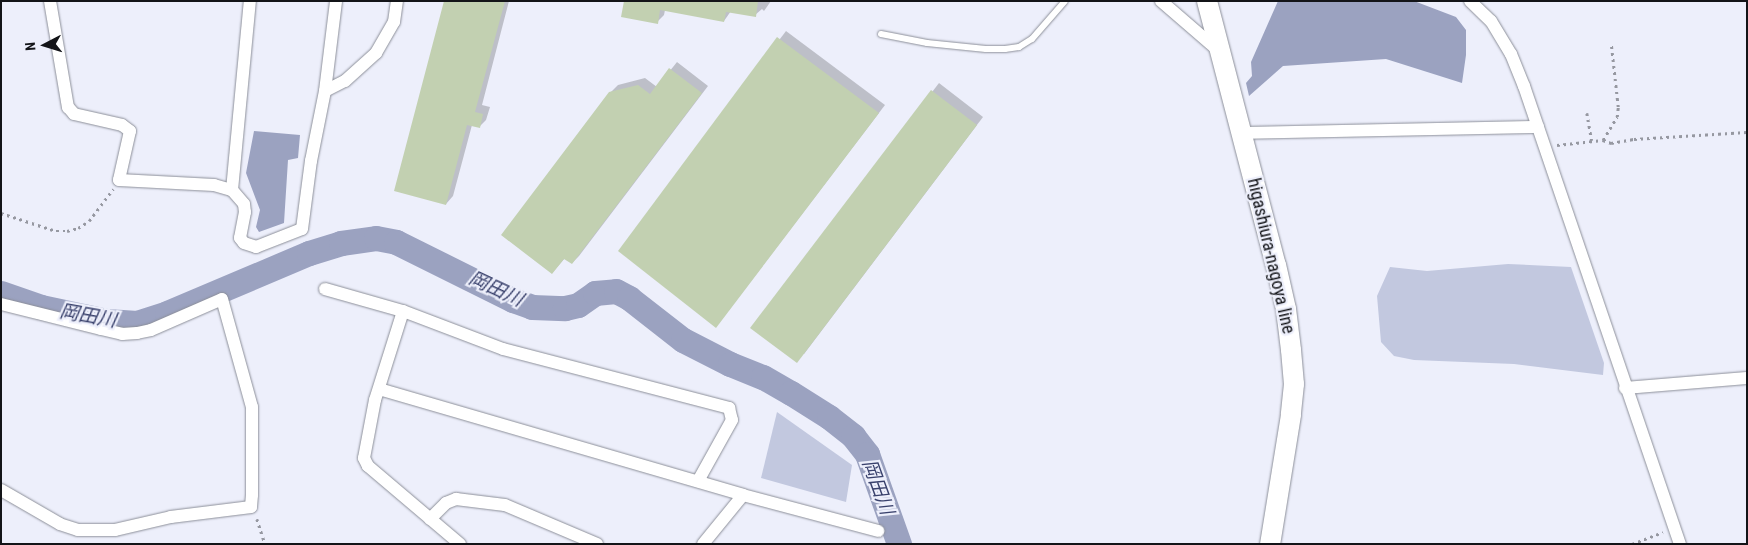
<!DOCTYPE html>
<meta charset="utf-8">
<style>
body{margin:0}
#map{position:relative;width:1748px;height:545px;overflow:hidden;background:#edeffb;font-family:"Roboto Condensed","Noto Sans JP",sans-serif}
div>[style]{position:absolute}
.green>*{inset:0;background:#c2c8df}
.water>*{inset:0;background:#9ba2c0}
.shadow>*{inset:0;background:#0003}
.river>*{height:25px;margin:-12.5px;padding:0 12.5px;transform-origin:12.5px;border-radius:12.5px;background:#9ba2c0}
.building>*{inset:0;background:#c2d0b1}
.path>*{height:2.5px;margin-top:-1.25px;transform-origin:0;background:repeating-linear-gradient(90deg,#9698a1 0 2.5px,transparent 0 6.5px)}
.roads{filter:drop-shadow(0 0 1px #8c8f99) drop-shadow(0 0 1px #8c8f99)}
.service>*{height:6px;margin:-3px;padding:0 3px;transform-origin:3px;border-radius:3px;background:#fff}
.minor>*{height:12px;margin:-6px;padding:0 6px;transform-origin:6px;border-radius:6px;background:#fff}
.primary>*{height:20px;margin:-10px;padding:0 10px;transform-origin:10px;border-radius:10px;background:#fff}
span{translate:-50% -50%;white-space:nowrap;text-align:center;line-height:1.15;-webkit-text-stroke:4.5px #edeffb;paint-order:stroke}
.street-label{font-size:18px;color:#131418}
.water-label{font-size:19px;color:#39416c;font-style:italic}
.frame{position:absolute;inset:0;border:2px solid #131418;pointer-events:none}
.north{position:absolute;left:20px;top:20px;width:50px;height:50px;-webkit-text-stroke:4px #edeffb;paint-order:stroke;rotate:265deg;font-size:14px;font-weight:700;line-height:20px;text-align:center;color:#131418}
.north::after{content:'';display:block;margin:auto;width:18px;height:22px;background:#131418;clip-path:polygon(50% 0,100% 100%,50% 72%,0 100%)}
</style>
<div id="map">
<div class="green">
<i style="clip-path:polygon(1508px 264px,1571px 267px,1604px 363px,1603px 375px,1514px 364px,1414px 360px,1394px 356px,1381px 342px,1377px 296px,1390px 267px,1427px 271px)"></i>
<i style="clip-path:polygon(777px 412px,852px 465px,846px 502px,761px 478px)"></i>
</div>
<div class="water">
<i style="clip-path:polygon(1278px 1px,1414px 1px,1456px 17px,1466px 30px,1466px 55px,1462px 83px,1386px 59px,1283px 66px,1249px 96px,1246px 83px,1252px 76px,1251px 62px)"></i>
<i style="clip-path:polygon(254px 131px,300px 135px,298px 158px,288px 160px,284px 223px,259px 232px,256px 227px,260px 210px,246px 173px)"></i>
</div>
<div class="shadow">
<i style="clip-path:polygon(445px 1px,509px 1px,482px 105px,490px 107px,486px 120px,479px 127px,472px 125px,453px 196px,446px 204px)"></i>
<i style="clip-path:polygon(625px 1px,771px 1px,764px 11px,762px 9px,755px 15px,731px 11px,724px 21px,665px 10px,664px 15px,657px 22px)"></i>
<i style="clip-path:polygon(786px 31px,885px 105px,716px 327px,620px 251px)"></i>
<i style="clip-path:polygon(677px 62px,708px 86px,579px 256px,572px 263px,565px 258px,552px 273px,610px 93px,618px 85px,645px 78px,657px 87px)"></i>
<i style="clip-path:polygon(939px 83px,983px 117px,804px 354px,752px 327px)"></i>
</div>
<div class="river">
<i style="left:1px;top:293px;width:42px;rotate:19.3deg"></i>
<i style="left:41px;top:307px;width:67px;rotate:12deg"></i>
<i style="left:107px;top:321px;width:30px;rotate:4deg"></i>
<i style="left:137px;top:323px;width:32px;rotate:-18deg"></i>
<i style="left:167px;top:313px;width:154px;rotate:-22.9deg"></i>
<i style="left:309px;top:253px;width:34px;rotate:-17deg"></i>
<i style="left:341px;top:243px;width:35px;rotate:-8deg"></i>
<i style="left:376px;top:238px;width:20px;rotate:11deg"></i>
<i style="left:396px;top:242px;width:131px;rotate:26.4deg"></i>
<i style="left:513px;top:300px;width:20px;rotate:20deg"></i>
<i style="left:532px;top:307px;width:33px;rotate:2deg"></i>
<i style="left:565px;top:308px;width:13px;rotate:-13deg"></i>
<i style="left:578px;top:305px;width:21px;rotate:-35deg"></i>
<i style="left:595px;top:293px;width:21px;rotate:-5deg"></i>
<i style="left:616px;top:291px;width:15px;rotate:28deg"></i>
<i style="left:629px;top:298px;width:68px;rotate:37.9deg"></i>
<i style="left:683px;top:340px;width:53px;rotate:27.1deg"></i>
<i style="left:730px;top:364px;width:35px;rotate:22deg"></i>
<i style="left:763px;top:377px;width:32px;rotate:30deg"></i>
<i style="left:791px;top:393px;width:45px;rotate:32.3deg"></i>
<i style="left:829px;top:417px;width:31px;rotate:38deg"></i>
<i style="left:853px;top:436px;width:23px;rotate:52deg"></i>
<i style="left:867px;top:454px;width:96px;rotate:70.4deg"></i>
</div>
<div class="building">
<i style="clip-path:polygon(444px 1px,505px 1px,475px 112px,483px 114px,480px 128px,467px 125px,446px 205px,394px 191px)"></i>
<i style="clip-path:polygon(624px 1px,758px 1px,756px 17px,726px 12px,724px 22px,660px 10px,658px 24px,621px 17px)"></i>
<i style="clip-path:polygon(777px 37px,879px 113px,716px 328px,618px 251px)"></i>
<i style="clip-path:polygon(669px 68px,702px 93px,572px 264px,564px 259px,552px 274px,501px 235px,609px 92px,638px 85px,650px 94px)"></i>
<i style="clip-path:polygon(931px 90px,977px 125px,797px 363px,750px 328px)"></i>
</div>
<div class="path">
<i style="left:1587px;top:113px;width:28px;rotate:80deg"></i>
<i style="left:1603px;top:140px;width:27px;rotate:-59deg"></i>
<i style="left:1617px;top:117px;width:10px;rotate:-84deg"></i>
<i style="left:1618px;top:107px;width:63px;rotate:-96.3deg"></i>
<i style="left:1557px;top:145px;width:46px;rotate:-6.2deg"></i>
<i style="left:1603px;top:140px;width:9px;rotate:21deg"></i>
<i style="left:1611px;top:143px;width:23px;rotate:-10deg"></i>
<i style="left:1634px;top:139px;width:113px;rotate:-3.5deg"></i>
<i style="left:1px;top:213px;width:58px;rotate:18.1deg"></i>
<i style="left:56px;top:231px;width:11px"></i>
<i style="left:67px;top:231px;width:11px;rotate:-15deg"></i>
<i style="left:78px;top:228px;width:13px;rotate:-32deg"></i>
<i style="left:89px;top:221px;width:40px;rotate:-53deg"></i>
<i style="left:257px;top:519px;width:26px;rotate:72deg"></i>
<i style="left:1632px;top:544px;width:33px;rotate:-21deg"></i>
</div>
<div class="roads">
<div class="service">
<i style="left:881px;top:34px;width:47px;rotate:11.1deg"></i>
<i style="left:927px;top:43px;width:59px;rotate:5.8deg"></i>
<i style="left:986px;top:49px;width:19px"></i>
<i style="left:1005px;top:49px;width:14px;rotate:-8deg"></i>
<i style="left:1019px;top:47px;width:15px;rotate:-32deg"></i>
<i style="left:1032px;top:39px;width:50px;rotate:-49deg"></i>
</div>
<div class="minor">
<i style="left:50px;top:1px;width:108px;rotate:80.4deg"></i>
<i style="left:68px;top:107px;width:9px;rotate:49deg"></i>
<i style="left:74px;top:114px;width:49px;rotate:12.9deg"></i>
<i style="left:122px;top:125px;width:10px;rotate:37deg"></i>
<i style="left:130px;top:131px;width:50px;rotate:102.7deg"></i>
<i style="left:119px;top:180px;width:95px;rotate:3deg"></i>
<i style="left:214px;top:185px;width:19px;rotate:16deg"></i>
<i style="left:232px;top:190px;width:18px;rotate:49deg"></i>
<i style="left:244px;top:204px;width:8px;rotate:83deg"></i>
<i style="left:245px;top:212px;width:26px;rotate:101deg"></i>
<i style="left:240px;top:238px;width:6px;rotate:51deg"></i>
<i style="left:244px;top:243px;width:13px;rotate:18deg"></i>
<i style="left:256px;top:247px;width:49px;rotate:-21.4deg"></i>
<i style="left:302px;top:229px;width:69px;rotate:-82.5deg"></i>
<i style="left:311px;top:161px;width:71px;rotate:-78.7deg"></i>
<i style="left:325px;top:91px;width:22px;rotate:-27deg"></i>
<i style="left:345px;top:81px;width:42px;rotate:-42.1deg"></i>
<i style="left:376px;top:53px;width:36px;rotate:-60deg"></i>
<i style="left:394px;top:22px;width:21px;rotate:-82deg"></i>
<i style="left:1161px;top:1px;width:78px;rotate:40.8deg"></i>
<i style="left:1470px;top:1px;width:29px;rotate:44deg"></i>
<i style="left:1491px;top:21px;width:39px;rotate:59deg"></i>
<i style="left:1511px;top:54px;width:35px;rotate:68deg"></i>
<i style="left:1524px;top:86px;width:484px;rotate:71.2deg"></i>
<i style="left:325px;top:91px;width:91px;rotate:-83deg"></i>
<i style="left:1241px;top:133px;width:297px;rotate:-1.2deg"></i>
<i style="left:232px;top:190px;width:190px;rotate:-84.6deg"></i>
<i style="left:325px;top:289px;width:81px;rotate:15.8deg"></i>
<i style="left:1px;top:304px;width:103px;rotate:14deg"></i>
<i style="left:101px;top:329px;width:22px;rotate:13deg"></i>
<i style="left:122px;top:334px;width:15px;rotate:-4deg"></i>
<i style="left:137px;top:333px;width:14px;rotate:-12deg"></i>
<i style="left:151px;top:330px;width:77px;rotate:-23.6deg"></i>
<i style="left:222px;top:299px;width:112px;rotate:74.5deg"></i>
<i style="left:252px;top:407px;width:88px;rotate:90deg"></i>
<i style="left:252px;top:495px;width:12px;rotate:95deg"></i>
<i style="left:251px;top:507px;width:81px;rotate:172.9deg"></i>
<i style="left:171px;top:517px;width:57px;rotate:166.9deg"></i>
<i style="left:115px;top:530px;width:37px;rotate:180deg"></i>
<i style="left:78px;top:530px;width:19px;rotate:-162deg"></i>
<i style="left:60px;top:524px;width:68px;rotate:-150deg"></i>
<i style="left:1625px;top:388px;width:122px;rotate:-4.7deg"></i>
<i style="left:379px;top:389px;width:379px;rotate:16.2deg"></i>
<i style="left:743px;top:495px;width:140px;rotate:14.9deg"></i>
<i style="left:430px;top:519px;width:23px;rotate:-45deg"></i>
<i style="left:446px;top:503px;width:11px;rotate:-22deg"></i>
<i style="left:456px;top:499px;width:49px;rotate:7deg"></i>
<i style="left:505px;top:505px;width:100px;rotate:23deg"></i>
<i style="left:460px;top:544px;width:121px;rotate:-139.7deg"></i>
<i style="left:368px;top:466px;width:9px;rotate:-117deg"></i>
<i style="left:364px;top:458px;width:59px;rotate:-79.3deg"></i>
<i style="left:375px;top:400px;width:93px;rotate:-72.5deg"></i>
<i style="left:403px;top:311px;width:107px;rotate:20.8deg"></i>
<i style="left:503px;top:349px;width:234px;rotate:14.6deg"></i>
<i style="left:729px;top:408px;width:12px;rotate:76deg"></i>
<i style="left:732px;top:420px;width:70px;rotate:119.1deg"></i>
<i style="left:703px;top:544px;width:63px;rotate:-50.8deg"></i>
</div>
<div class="primary">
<i style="left:1207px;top:1px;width:273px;rotate:75.4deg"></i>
<i style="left:1276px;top:265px;width:45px;rotate:77.2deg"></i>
<i style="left:1286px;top:309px;width:41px;rotate:83deg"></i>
<i style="left:1291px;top:350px;width:34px;rotate:85deg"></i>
<i style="left:1294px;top:384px;width:31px;rotate:96deg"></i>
<i style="left:1291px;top:415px;width:131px;rotate:99.2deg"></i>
</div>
</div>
<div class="street-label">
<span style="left:1271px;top:256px;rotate:77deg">higashiura-nagoya line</span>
</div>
<div class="water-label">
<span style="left:496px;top:289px;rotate:25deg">岡田川</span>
<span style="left:88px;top:316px;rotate:10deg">岡田川</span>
<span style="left:878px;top:487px;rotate:70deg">岡田川</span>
</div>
<div class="frame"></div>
<div class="north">N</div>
</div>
